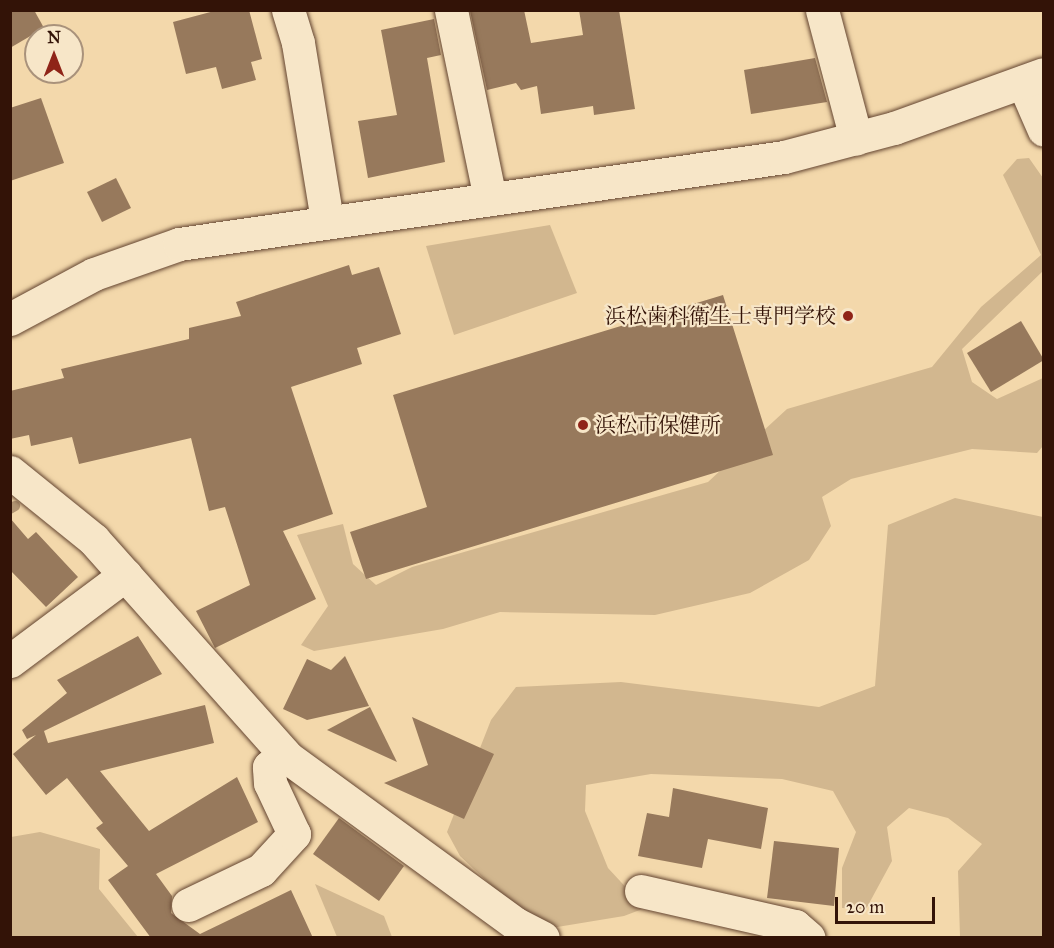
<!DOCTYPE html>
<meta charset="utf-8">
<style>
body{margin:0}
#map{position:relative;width:1054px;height:948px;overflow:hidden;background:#f3d8ab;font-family:"IM FELL Great Primer","Noto Serif JP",serif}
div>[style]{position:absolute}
.green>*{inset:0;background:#d2b78f}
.stream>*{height:10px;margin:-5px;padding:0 5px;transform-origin:5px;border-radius:5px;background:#b29573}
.building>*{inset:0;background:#97795c}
.roads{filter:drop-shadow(0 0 2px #634430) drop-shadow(0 0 2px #634430)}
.minor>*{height:33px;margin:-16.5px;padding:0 16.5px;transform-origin:16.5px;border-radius:16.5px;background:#f7e6c8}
.tertiary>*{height:33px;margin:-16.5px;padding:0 16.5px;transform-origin:16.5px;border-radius:16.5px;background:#f7e6c8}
.dots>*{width:16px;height:16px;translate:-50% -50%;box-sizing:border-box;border:3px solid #f7e6c8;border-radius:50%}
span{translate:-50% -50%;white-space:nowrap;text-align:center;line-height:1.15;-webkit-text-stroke:4.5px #f7e6c8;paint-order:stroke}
.poi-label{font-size:21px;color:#331307}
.right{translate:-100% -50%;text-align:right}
.left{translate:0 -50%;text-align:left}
.frame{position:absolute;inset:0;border:12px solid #331307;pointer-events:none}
.north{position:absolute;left:24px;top:24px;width:60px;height:60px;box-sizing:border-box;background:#f7e6c8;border:2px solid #a9927b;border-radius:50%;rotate:0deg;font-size:16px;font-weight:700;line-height:24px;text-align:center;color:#331307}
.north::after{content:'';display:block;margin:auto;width:21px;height:27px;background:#8f2418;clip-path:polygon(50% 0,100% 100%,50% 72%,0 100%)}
.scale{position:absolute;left:835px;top:897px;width:100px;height:27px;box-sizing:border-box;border:3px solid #331307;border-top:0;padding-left:8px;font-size:18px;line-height:21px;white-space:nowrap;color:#331307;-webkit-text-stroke:4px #f7e6c8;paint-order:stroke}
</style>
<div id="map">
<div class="green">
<i style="clip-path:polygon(1029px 158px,1043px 178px,1043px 271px,962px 349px,972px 382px,997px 399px,1043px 378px,1043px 446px,1037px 453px,972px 449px,851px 479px,822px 497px,831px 526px,809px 560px,750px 593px,655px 615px,500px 612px,443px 629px,314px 651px,301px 645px,328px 606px,297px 535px,343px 524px,353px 564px,376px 585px,412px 567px,708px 482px,787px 409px,932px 367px,981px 307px,1041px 255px,1003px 175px,1017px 159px)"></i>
<i style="clip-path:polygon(550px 225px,577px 293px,454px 335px,426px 246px)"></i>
<i style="clip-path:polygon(955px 498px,1043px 517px,1043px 937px,960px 937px,958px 871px,982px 844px,948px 818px,909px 808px,887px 827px,892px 861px,866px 909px,842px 908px,842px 868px,856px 832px,833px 791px,782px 779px,651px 774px,586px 785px,585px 811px,608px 868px,645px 908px,624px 916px,539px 930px,460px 856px,447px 832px,491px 720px,516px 687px,621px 682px,819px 707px,875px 686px,888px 525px)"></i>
<i style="clip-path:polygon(40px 832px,100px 849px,99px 889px,138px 937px,11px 937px,11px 837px)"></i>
<i style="clip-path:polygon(315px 884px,384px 916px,392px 937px,337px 937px)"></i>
</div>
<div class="stream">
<i style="left:10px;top:509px;width:6px;rotate:-31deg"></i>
</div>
<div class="building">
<i style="clip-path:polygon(10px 10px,34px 10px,44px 28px,10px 48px)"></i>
<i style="clip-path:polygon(218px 10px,249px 10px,262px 59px,251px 62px,256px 80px,222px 89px,216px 67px,186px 74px,173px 22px)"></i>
<i style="clip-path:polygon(524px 10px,531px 43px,583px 35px,579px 10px,619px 10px,635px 109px,594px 115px,593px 106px,541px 114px,537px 86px,521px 90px,516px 83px,487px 90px,470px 11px)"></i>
<i style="clip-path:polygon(434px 19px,441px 55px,427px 58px,445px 162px,368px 178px,358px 121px,397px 115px,381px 30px)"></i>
<i style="clip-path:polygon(815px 58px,827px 102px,751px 114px,744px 70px)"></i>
<i style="clip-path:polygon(41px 98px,64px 163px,10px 181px,10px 108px)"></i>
<i style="clip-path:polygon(116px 178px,131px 208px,102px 222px,87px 192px)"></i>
<i style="clip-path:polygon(349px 265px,352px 275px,379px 267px,401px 334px,357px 348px,362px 364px,291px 387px,333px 514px,283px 531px,316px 599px,215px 648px,196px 611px,250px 585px,225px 507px,209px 511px,191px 438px,79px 464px,72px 437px,31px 446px,29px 435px,10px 439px,10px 391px,64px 378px,61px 369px,189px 339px,189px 328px,241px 316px,236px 302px)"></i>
<i style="clip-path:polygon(723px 295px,773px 455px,366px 579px,350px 532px,427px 507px,393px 395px)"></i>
<i style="clip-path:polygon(1021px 321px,1044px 360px,991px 392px,967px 353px)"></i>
<i style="clip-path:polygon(10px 518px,28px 539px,36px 532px,78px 577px,46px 607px,10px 570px)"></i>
<i style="clip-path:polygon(138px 636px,162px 674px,44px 731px,48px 743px,205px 705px,214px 743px,100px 771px,149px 831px,237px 777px,258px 822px,156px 874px,172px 896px,171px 913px,200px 934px,291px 890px,313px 938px,151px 938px,108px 880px,128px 866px,96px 828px,103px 823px,67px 778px,46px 795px,13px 754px,36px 735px,27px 739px,22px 730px,67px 693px,57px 680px)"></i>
<i style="clip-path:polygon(345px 656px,369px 706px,307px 720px,283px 709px,307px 659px,331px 670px)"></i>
<i style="clip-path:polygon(370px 707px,397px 762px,327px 730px)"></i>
<i style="clip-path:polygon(412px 717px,494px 754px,464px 819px,384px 783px,428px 765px)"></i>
<i style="clip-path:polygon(673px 788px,768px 808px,761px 849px,708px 839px,702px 868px,638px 856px,647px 813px,669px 817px)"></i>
<i style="clip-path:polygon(339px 818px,404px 866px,379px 901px,313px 854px)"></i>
<i style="clip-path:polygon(774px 841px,839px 848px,834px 906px,767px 898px)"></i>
</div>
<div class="roads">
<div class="minor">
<i style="left:288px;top:10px;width:34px;rotate:73deg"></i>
<i style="left:298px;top:43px;width:179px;rotate:80.7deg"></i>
<i style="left:451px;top:10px;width:193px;rotate:78.3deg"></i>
<i style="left:822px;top:10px;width:133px;rotate:75.2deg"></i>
<i style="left:1023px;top:82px;width:52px;rotate:66.4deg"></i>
<i style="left:10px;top:472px;width:107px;rotate:38.9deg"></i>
<i style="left:93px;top:539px;width:292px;rotate:48.3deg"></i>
<i style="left:287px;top:757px;width:283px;rotate:36.1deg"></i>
<i style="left:516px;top:924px;width:30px;rotate:27deg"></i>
<i style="left:10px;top:661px;width:144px;rotate:-36.8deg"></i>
<i style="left:641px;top:891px;width:158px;rotate:12.8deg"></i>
<i style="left:795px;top:926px;width:18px;rotate:41deg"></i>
<i style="left:188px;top:905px;width:81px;rotate:-25.6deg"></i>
<i style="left:261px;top:870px;width:49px;rotate:-47.5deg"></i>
<i style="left:294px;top:834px;width:56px;rotate:-115.2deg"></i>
<i style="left:270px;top:783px;width:16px;rotate:-94deg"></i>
<i style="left:269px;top:767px;width:20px;rotate:-41deg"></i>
</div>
<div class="tertiary">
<i style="left:10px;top:319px;width:95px;rotate:-28.2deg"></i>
<i style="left:94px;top:274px;width:90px;rotate:-19.4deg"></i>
<i style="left:179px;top:244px;width:611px;rotate:-8.18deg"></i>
<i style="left:784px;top:157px;width:114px;rotate:-14.8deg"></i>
<i style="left:894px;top:128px;width:159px;rotate:-19.8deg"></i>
</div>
</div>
<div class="dots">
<i style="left:848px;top:316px;background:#8f2418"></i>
<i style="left:583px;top:425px;background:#8f2418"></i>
</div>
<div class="poi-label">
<span class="right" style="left:836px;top:316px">浜松歯科衛生士専門学校</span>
<span class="left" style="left:595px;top:425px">浜松市保健所</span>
</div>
<div class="frame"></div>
<div class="north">N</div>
<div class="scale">20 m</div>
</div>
